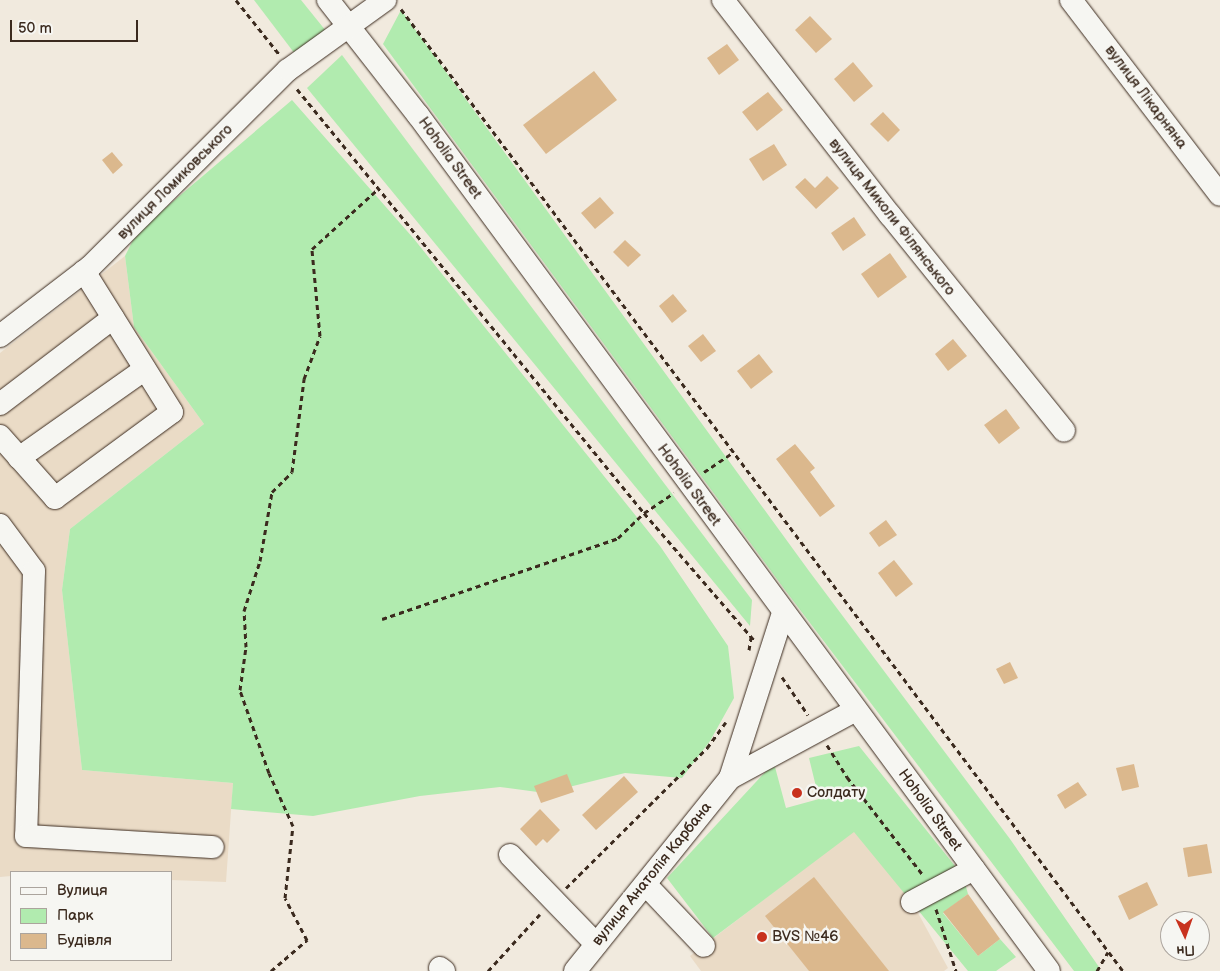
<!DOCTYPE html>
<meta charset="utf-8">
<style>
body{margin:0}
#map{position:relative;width:1220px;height:971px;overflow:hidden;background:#f1eade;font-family:"Balsamiq Sans",sans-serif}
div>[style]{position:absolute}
.built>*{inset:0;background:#eadbc6}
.green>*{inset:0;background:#b1ebaf}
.building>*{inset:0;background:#dbb88d}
.path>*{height:3px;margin-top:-1.5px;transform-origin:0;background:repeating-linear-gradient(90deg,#3b2a1e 0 5px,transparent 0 9px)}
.roads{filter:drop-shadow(0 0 1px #3b2a1e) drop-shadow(0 0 1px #3b2a1e)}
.minor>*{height:22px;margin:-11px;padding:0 11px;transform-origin:11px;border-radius:11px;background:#f6f6f2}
.dots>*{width:14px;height:14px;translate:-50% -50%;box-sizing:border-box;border:2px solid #f6f6f2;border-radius:50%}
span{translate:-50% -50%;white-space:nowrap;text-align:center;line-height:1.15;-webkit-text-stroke:5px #f6f6f2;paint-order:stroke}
.street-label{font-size:15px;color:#3b2a1e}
.poi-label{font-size:15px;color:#3b2a1e}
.left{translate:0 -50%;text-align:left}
.legend{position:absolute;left:10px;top:871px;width:162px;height:90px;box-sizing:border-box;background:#f6f6f2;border:1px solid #aba49d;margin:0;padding:6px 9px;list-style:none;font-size:15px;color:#3b2a1e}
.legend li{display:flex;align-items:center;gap:10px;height:25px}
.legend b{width:25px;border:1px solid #aba49d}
.north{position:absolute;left:1160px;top:911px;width:50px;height:50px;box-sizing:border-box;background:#f6f6f2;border:1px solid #aba49d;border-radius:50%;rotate:177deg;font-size:14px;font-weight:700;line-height:20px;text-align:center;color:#3b2a1e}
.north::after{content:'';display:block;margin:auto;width:18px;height:22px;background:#c8321e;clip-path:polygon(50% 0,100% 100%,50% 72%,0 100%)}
.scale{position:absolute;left:10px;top:20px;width:128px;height:22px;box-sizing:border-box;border:2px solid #3b2a1e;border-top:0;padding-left:6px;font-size:15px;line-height:18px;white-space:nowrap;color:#3b2a1e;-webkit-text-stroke:4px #f6f6f2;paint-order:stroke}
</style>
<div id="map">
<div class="built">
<i style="clip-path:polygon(125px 256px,134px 327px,204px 424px,70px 529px,62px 590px,82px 770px,233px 783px,226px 882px,171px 880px,171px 872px,11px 872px,11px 876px,0 877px,0 353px)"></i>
<i style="clip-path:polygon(854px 831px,912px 902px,948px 968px,944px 971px,701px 971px,690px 956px)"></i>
</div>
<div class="green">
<i style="clip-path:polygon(254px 0,301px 0,326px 31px,295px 54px)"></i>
<i style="clip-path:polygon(401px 10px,809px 571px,1010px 839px,1099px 967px,1097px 971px,1074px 971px,785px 590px,383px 44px)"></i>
<i style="clip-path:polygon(342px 55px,752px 600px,750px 626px,307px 88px)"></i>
<i style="clip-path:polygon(292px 100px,414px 239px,660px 546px,728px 646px,734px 698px,710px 741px,682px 778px,625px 773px,545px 793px,500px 787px,420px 796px,313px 816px,231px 809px,233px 783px,82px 770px,62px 590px,70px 529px,204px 424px,134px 327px,125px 256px,137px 232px)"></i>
<i style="clip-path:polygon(859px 746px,963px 876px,968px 894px,943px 913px,978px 956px,1000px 939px,1016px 957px,996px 971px,968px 971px,854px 832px,713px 938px,667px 878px,767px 770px,775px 767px,786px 808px,819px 799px,809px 758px)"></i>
</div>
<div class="building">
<i style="clip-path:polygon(810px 16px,832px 39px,816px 53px,795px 30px)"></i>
<i style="clip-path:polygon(727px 44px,739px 60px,719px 75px,707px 58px)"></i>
<i style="clip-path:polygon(853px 62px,873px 86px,854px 102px,834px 79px)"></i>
<i style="clip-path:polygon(594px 71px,617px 100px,546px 154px,523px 125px)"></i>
<i style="clip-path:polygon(768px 92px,783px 110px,757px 131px,742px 112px)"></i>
<i style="clip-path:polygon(883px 112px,900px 130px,888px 142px,870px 124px)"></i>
<i style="clip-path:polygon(774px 144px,787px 165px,763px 181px,749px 159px)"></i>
<i style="clip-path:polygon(112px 152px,123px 165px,113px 174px,102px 160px)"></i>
<i style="clip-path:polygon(827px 176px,839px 188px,816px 209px,795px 187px,805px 178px,815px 188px)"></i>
<i style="clip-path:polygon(600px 197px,614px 213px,595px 229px,581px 213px)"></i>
<i style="clip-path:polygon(854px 217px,866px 235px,843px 251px,831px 233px)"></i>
<i style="clip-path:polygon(625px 240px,641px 255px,628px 267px,613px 252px)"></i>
<i style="clip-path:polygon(890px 253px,907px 277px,878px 298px,861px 274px)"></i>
<i style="clip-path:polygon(673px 294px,687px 311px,672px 323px,659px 306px)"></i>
<i style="clip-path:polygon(703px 334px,716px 351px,701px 362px,688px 346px)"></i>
<i style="clip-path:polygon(953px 339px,967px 356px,948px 371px,935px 354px)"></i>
<i style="clip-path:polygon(759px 354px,773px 372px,751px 389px,737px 371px)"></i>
<i style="clip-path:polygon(1006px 409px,1020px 428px,999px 444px,984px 425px)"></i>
<i style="clip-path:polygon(795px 444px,815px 468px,810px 472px,835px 506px,820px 517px,776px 459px)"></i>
<i style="clip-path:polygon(886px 520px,897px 535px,879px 547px,869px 533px)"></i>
<i style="clip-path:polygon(894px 560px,913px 584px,896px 597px,878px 573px)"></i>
<i style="clip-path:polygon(1010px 662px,1018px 678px,1004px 684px,996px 669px)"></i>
<i style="clip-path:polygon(1134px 764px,1139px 787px,1122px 791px,1116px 768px)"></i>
<i style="clip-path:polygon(567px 774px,574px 792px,541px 803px,534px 786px)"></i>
<i style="clip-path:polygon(624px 776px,638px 792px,596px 830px,582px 815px)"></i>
<i style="clip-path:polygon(1078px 782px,1087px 795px,1065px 809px,1057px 795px)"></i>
<i style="clip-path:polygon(540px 809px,560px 830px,547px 843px,543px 839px,536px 846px,520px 829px)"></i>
<i style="clip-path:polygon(1207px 844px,1212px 873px,1188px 877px,1183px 848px)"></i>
<i style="clip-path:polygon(814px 877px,889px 971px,809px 971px,765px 916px)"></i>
<i style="clip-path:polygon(1147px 882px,1158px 905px,1129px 920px,1118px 896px)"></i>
<i style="clip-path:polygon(968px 894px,1000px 939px,978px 956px,943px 912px)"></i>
</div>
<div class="path">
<i style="left:236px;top:0;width:69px;rotate:51.5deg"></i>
<i style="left:401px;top:9px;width:1203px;rotate:53.11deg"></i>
<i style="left:297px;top:89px;width:548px;rotate:50.7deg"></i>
<i style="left:644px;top:513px;width:168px;rotate:49.1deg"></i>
<i style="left:704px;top:472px;width:36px;rotate:-34deg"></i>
<i style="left:382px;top:619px;width:250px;rotate:-18.9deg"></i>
<i style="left:618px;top:538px;width:36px;rotate:-44deg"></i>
<i style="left:644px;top:513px;width:36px;rotate:-34deg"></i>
<i style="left:749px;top:650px;width:13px;rotate:-81deg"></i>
<i style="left:782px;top:677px;width:46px;rotate:55.6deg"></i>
<i style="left:827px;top:745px;width:38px;rotate:58deg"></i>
<i style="left:847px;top:777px;width:124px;rotate:52.2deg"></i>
<i style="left:566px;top:888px;width:199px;rotate:-44.8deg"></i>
<i style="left:707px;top:748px;width:32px;rotate:-54deg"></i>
<i style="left:936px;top:909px;width:65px;rotate:72.1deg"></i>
<i style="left:271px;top:971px;width:48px;rotate:-40.7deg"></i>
<i style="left:307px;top:940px;width:47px;rotate:-117.6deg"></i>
<i style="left:285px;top:898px;width:72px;rotate:-83.7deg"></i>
<i style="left:293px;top:826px;width:58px;rotate:-114.4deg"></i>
<i style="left:269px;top:773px;width:88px;rotate:-109.3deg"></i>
<i style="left:240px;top:690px;width:43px;rotate:-82.1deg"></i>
<i style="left:246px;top:647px;width:36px;rotate:-93deg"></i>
<i style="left:244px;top:611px;width:52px;rotate:-72.3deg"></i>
<i style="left:260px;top:561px;width:70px;rotate:-80.1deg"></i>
<i style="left:272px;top:492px;width:28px;rotate:-45deg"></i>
<i style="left:292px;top:472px;width:94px;rotate:-82.6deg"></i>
<i style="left:304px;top:379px;width:46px;rotate:-69.6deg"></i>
<i style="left:320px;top:336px;width:87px;rotate:-95.3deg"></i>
<i style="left:312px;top:249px;width:89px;rotate:-42.3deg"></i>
<i style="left:488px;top:971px;width:77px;rotate:-47.6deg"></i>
<i style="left:1097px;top:971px;width:22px;rotate:-60deg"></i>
</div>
<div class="roads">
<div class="minor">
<i style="left:328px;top:0;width:146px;rotate:52deg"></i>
<i style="left:418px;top:115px;width:1063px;rotate:53.6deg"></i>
<i style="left:723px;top:0;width:272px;rotate:52.2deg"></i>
<i style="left:890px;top:215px;width:277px;rotate:51.1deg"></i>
<i style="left:1071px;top:0;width:245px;rotate:52.6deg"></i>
<i style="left:0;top:336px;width:113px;rotate:-37.5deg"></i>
<i style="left:90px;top:267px;width:279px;rotate:-44.9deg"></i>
<i style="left:288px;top:70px;width:120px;rotate:-35.8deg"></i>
<i style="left:0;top:404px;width:142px;rotate:-37.3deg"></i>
<i style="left:0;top:436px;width:83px;rotate:48.4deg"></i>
<i style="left:55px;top:498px;width:145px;rotate:-36.3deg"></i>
<i style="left:172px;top:412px;width:166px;rotate:-122deg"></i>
<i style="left:19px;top:458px;width:154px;rotate:-35.2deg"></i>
<i style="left:0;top:525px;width:57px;rotate:53.5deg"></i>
<i style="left:34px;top:571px;width:265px;rotate:91.7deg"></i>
<i style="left:26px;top:836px;width:187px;rotate:3.4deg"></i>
<i style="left:730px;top:778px;width:143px;rotate:-28.4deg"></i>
<i style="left:510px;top:855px;width:124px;rotate:46deg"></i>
<i style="left:646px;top:885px;width:84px;rotate:46.4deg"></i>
<i style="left:912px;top:902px;width:70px;rotate:-28deg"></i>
<i style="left:440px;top:968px;width:5px;rotate:37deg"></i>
<i style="left:575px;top:971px;width:248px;rotate:-51.2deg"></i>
<i style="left:730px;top:778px;width:173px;rotate:-72.2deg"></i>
</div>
</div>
<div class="dots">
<i style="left:797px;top:793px;background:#c8321e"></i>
<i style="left:762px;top:937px;background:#c8321e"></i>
</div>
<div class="street-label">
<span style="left:1146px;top:97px;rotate:53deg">вулиця Лікарняна</span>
<span style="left:450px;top:158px;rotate:54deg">Hoholia Street</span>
<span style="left:175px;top:182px;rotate:-45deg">вулиця Ломиковського</span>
<span style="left:892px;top:217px;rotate:52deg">вулиця Миколи Філянського</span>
<span style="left:689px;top:485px;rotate:54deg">Hoholia Street</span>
<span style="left:930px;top:810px;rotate:54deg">Hoholia Street</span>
<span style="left:652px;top:874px;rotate:-51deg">вулиця Анатолія Карбана</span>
</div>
<div class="poi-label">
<span class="left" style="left:807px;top:793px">Солдату</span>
<span class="left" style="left:772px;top:937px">BVS №46</span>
</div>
<ul class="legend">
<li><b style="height:6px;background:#f6f6f2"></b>Вулиця</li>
<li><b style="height:14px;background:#b1ebaf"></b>Парк</li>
<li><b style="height:14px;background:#dbb88d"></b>Будівля</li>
</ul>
<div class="north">Пн</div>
<div class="scale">50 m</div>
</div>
